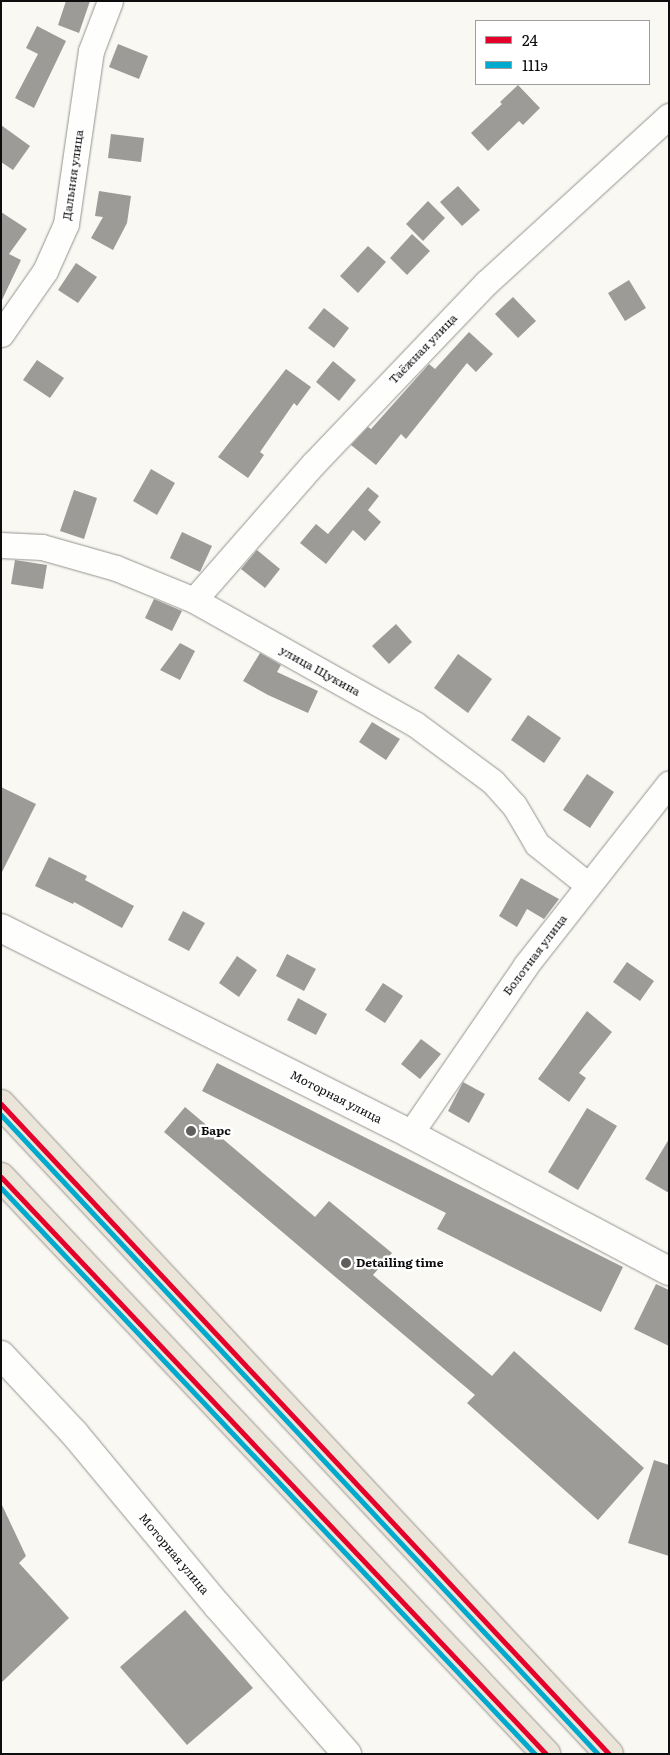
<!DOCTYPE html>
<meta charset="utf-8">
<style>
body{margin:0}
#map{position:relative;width:670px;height:1755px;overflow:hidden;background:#faf8f2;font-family:Literata,serif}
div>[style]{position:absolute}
.building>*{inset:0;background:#9d9b98}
.roads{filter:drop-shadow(0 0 1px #949390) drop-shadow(0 0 1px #949390)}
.minor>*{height:25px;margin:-12.5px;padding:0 12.5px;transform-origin:12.5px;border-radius:12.5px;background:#fefefd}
.tertiary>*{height:28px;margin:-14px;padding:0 14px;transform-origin:14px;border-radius:14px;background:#fefefd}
.primary>*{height:28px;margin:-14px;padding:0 14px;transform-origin:14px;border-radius:14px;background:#ebe4d9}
.bus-1>*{height:5px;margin:-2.5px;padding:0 2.5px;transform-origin:2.5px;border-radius:2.5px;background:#e4002b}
.bus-2>*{height:5px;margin:-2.5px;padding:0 2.5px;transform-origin:2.5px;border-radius:2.5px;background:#00a9ce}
.dots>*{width:14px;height:14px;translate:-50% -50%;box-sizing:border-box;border:2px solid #fff;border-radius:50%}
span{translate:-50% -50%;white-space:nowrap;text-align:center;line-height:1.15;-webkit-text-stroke:5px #fff;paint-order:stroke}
.street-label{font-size:12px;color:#0d0d0d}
.poi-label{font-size:12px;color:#0d0d0d;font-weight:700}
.left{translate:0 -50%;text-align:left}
.frame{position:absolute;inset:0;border:2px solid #0d0d0d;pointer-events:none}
.legend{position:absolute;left:475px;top:20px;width:175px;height:65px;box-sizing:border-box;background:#fff;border:1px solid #9e9e9e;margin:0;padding:6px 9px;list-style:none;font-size:15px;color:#0d0d0d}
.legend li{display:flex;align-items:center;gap:10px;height:25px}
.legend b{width:25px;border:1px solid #9e9e9e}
</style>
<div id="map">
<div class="building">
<i style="clip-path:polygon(66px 1px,90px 1px,79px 33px,58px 25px)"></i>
<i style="clip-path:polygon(37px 26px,66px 41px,34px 108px,15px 98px,38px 54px,26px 48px)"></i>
<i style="clip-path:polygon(118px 44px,148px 56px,139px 79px,109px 67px)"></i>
<i style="clip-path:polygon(518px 85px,540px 108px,523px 125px,519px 121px,488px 151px,471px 133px,502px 104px,500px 102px)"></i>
<i style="clip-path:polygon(1px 125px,30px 146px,13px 170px,1px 162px)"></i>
<i style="clip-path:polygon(111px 134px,144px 138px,141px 162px,108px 158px)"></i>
<i style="clip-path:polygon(458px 186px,480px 210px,462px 226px,440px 202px)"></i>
<i style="clip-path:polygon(99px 191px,131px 196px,127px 223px,113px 250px,91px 238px,103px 217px,95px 216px)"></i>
<i style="clip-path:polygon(428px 201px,445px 218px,423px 241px,406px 224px)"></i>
<i style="clip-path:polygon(1px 212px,27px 229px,9px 254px,21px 260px,1px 302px)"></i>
<i style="clip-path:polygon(412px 234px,430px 251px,407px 275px,390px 258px)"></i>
<i style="clip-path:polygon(368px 246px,386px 262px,358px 293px,340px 276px)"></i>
<i style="clip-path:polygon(76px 263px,97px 277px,78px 303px,58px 290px)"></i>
<i style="clip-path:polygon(629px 280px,646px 308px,625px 321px,608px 293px)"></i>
<i style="clip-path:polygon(513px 297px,536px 321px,518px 338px,495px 314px)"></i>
<i style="clip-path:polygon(324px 308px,349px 328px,334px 348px,308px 328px)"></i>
<i style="clip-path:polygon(469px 332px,493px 354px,476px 372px,467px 363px,406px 439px,401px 434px,376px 465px,351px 445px,368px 427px,371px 429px,429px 364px,435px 369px)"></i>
<i style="clip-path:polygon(37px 360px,64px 378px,50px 398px,23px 380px)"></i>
<i style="clip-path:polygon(333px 361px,356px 380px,339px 401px,316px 382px)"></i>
<i style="clip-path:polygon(286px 369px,311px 387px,297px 406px,294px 403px,260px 452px,264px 455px,248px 478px,218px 457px)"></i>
<i style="clip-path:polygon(151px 469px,175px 483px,157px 515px,133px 501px)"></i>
<i style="clip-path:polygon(368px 487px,379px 496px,368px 510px,381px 522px,365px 541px,353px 530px,326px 564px,300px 543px,316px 524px,328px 534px)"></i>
<i style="clip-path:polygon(74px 490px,97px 498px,84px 539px,60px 531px)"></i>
<i style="clip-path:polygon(182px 532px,212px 546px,200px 572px,170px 558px)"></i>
<i style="clip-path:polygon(257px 550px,280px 569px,265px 588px,241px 569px)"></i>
<i style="clip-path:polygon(15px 560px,47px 565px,43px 589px,11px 584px)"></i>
<i style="clip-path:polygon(154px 599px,182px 611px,172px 631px,145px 618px)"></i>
<i style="clip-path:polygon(396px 624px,412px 642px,389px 664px,372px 646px)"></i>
<i style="clip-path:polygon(180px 643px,195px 651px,180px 680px,160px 670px)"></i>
<i style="clip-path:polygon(260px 653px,281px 665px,277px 672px,318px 691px,308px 713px,268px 695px,243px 681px)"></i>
<i style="clip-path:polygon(458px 654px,492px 679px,468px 713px,434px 688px)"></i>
<i style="clip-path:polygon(528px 715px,561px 738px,544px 763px,511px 740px)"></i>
<i style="clip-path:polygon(372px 722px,400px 739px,386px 760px,359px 742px)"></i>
<i style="clip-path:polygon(587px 774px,614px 792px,590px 828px,563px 810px)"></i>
<i style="clip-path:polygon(1px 787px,36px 804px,1px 874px)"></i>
<i style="clip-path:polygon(49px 857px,87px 876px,85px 880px,134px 906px,122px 928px,74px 902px,73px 904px,35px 886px)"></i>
<i style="clip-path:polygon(521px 878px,559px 899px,544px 919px,527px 909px,517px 927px,499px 916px)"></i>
<i style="clip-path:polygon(183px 911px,205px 923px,189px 951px,168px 940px)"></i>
<i style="clip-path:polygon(287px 954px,316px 969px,304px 991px,276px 976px)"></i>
<i style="clip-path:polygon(237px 956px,257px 970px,239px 997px,219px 983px)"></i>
<i style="clip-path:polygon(627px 962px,654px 981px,640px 1001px,613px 982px)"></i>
<i style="clip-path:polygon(383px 983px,403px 996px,385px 1023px,365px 1010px)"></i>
<i style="clip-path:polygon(298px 998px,327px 1014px,316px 1035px,287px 1020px)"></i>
<i style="clip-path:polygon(587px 1011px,612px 1032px,579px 1073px,586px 1078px,569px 1102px,538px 1079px)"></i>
<i style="clip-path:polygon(421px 1039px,441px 1054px,420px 1079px,401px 1064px)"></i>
<i style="clip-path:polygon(217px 1063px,623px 1267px,601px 1312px,437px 1229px,446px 1213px,202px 1091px)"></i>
<i style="clip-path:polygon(463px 1082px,485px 1094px,469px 1123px,448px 1111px)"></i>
<i style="clip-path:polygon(185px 1107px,315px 1217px,329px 1201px,392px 1253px,373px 1275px,492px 1376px,514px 1351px,644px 1468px,598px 1520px,467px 1403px,475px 1395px,164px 1132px)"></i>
<i style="clip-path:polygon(587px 1108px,617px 1126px,578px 1190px,548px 1172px)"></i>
<i style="clip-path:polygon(669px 1139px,669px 1193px,645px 1179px)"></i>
<i style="clip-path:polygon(656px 1284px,669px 1290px,669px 1346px,634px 1329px)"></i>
<i style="clip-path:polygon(654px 1460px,669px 1465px,669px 1556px,628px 1543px)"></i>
<i style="clip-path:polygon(1px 1503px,26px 1556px,19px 1563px,69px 1618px,1px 1683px)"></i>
<i style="clip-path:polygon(185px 1610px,253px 1688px,187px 1745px,120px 1667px)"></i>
</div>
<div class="roads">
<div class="minor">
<i style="left:1px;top:334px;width:77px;rotate:-55.1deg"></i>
<i style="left:45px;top:271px;width:51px;rotate:-65.9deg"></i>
<i style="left:66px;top:224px;width:175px;rotate:-81.8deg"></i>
<i style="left:91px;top:51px;width:53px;rotate:-69.2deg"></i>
<i style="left:1px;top:545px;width:41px;rotate:2.8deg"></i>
<i style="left:42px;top:547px;width:77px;rotate:15.8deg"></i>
<i style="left:116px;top:568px;width:84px;rotate:22.3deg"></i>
<i style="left:194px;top:600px;width:253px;rotate:29.3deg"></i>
<i style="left:415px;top:724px;width:97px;rotate:36.6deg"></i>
<i style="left:493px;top:782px;width:31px;rotate:48deg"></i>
<i style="left:514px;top:805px;width:45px;rotate:59.5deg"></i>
<i style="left:537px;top:844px;width:65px;rotate:38.8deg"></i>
<i style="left:194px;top:600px;width:182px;rotate:-48.8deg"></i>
<i style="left:314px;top:463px;width:249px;rotate:-46.3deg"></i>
<i style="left:486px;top:283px;width:248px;rotate:-42.4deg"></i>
<i style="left:410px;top:1134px;width:205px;rotate:-55.5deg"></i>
<i style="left:526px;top:965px;width:231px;rotate:-51.8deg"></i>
</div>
<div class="tertiary">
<i style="left:1px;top:928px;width:458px;rotate:26.7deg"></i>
<i style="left:410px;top:1134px;width:293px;rotate:27.9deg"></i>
<i style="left:1px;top:1355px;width:107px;rotate:46.9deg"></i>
<i style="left:74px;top:1433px;width:224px;rotate:50.3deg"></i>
<i style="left:217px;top:1605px;width:198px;rotate:48.9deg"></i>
</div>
<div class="primary">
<i style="left:1px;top:1104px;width:890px;rotate:46.91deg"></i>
<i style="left:1px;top:1177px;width:794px;rotate:46.63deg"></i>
</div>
</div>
<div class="bus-1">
<i style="left:1px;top:1104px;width:890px;rotate:46.91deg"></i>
<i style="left:1px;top:1177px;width:794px;rotate:46.63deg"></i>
</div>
<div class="bus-2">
<i style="left:1px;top:1115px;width:874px;rotate:46.95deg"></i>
<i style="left:1px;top:1188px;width:778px;rotate:46.67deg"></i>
</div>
<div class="dots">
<i style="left:191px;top:1131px;background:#605f5d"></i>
<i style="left:346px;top:1263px;background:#605f5d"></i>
</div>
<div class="street-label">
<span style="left:73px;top:175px;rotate:-82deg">Дальняя улица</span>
<span style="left:423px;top:349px;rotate:-46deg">Таёжная улица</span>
<span style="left:320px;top:671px;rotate:29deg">улица Щукина</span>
<span style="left:535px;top:955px;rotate:-53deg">Болотная улица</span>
<span style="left:336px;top:1097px;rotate:27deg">Моторная улица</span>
<span style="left:174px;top:1554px;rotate:50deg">Моторная улица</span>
</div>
<div class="poi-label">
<span class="left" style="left:201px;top:1131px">Барс</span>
<span class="left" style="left:356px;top:1263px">Detailing time</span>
</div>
<div class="frame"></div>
<ul class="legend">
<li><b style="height:6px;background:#e4002b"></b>24</li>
<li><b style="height:6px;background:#00a9ce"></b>111э</li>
</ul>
</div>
